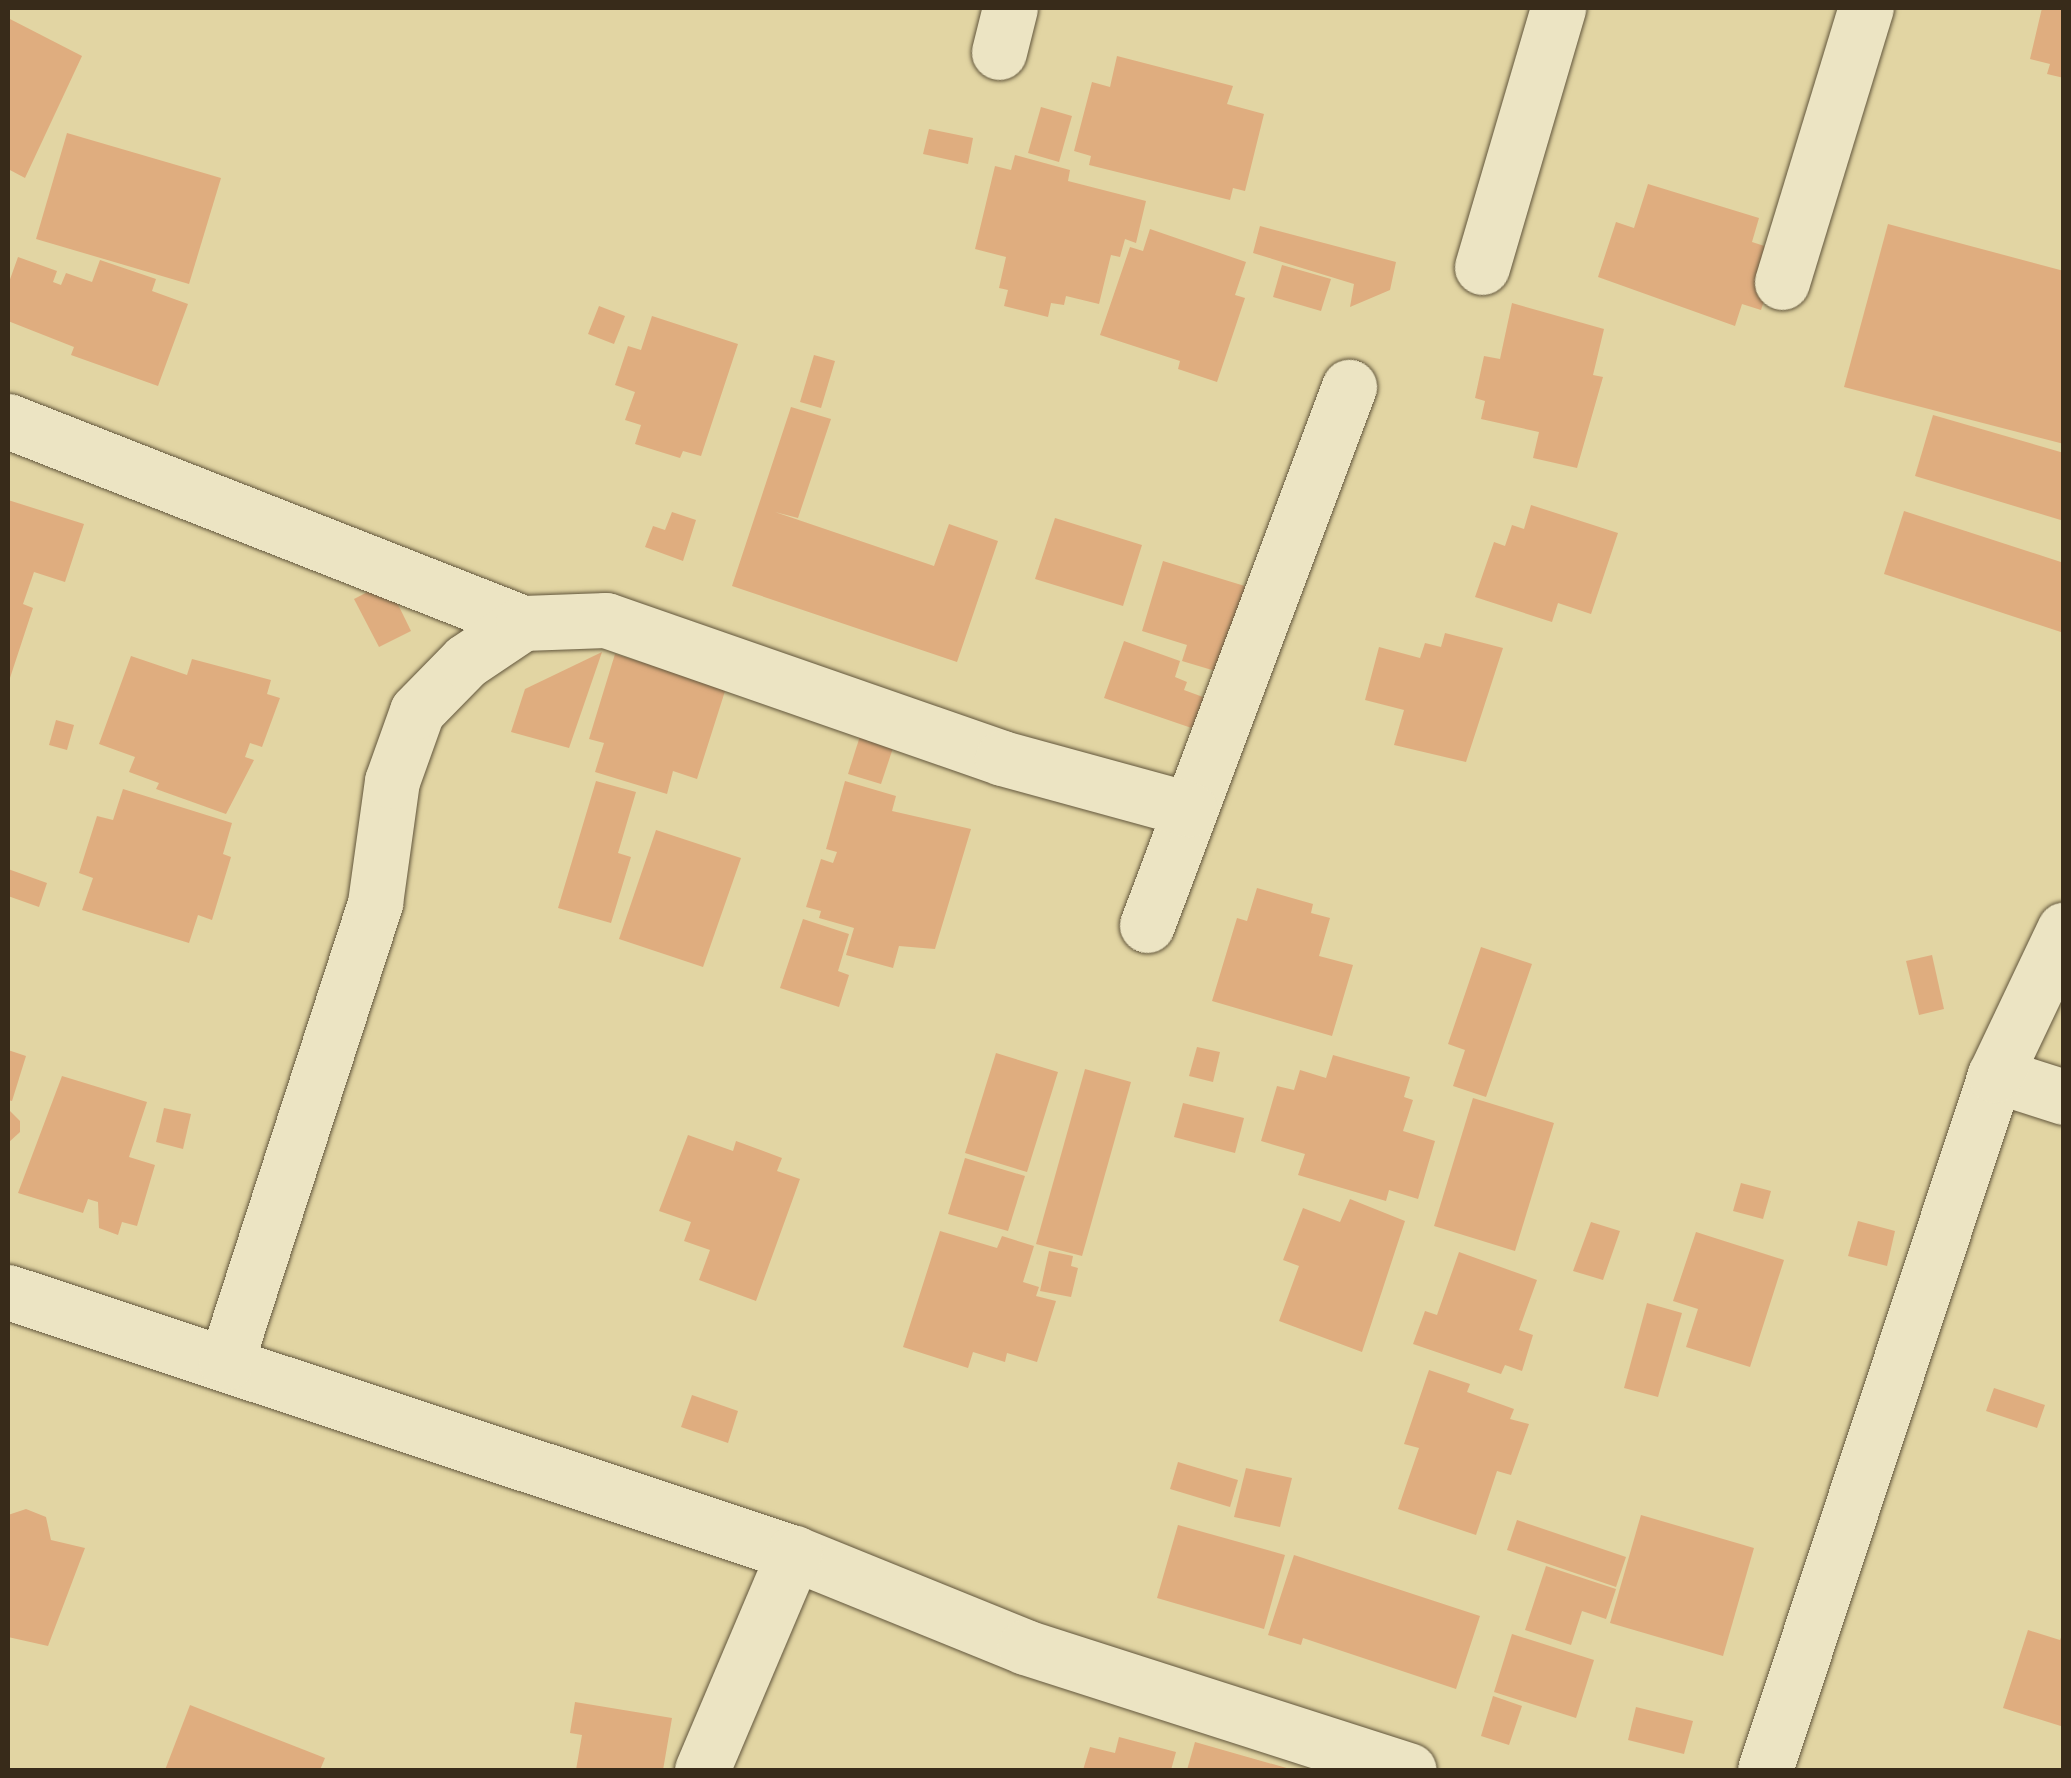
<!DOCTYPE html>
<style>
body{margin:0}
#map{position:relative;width:2071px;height:1778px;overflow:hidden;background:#e2d5a3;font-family:Alegreya,serif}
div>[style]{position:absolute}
.building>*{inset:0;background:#dfad7f}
.roads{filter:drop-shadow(0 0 2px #62563c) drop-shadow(0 0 2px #62563c)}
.minor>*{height:55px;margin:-27.5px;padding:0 27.5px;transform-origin:27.5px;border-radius:27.5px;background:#ece4c3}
span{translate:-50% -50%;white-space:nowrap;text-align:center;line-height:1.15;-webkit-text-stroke:8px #ece4c3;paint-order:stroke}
.frame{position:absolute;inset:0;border:10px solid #382b1a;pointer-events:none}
</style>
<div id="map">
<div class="building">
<i style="clip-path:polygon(2042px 8px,2064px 8px,2064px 78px,2047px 74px,2050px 64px,2030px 59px)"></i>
<i style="clip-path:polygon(8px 18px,82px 56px,25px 178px,8px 169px)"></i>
<i style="clip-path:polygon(1117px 56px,1233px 86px,1227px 104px,1264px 114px,1245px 191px,1233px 188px,1230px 200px,1089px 165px,1091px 156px,1074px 151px,1092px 82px,1110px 87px)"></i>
<i style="clip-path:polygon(1041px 107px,1072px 116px,1059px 162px,1028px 153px)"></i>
<i style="clip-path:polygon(929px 129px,973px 138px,968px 164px,923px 154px)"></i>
<i style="clip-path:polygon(67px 133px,221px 178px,189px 284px,36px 239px)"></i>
<i style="clip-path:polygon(1015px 155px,1070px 170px,1068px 181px,1146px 201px,1136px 243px,1125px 239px,1120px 257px,1111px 255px,1099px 304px,1066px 296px,1064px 305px,1051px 303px,1048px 317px,1004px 306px,1008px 290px,999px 288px,1006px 257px,975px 249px,995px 166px,1011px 170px)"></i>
<i style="clip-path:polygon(1648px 184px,1759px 218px,1752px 242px,1780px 251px,1761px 310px,1742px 304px,1735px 326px,1598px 277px,1616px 222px,1634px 228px)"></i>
<i style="clip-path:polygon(1888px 224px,2064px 271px,2064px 444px,1844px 387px)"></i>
<i style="clip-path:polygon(1260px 226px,1396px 262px,1390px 290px,1350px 307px,1354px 284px,1253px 253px)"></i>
<i style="clip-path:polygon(1150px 229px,1246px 262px,1235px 295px,1245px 298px,1217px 382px,1178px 369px,1180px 361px,1100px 335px,1130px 247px,1143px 251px)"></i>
<i style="clip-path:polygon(18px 257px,57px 271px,53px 282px,61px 285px,66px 273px,92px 282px,100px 260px,156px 279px,152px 291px,188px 304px,158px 386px,71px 355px,74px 347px,8px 321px,8px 285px)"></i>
<i style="clip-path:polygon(1282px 265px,1331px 279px,1321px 311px,1273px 297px)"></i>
<i style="clip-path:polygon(1512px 303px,1604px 329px,1593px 375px,1603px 377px,1577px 468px,1533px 458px,1539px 432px,1481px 419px,1485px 401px,1475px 398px,1484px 356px,1500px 359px)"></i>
<i style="clip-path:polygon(599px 306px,625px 316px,614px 344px,588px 334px)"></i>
<i style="clip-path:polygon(652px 316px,738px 344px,701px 456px,683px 451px,680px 458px,635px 444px,641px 425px,625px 420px,635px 392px,615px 385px,628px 346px,641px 350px)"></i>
<i style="clip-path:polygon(814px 355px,835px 361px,821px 408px,800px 402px)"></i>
<i style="clip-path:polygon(791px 407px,831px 419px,798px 518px,775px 512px,934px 566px,949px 524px,998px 541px,957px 662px,732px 586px)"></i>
<i style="clip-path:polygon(1933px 415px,2064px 453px,2064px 521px,1915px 476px)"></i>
<i style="clip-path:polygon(8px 500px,84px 524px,65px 582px,34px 572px,23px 604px,33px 608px,8px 684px)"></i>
<i style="clip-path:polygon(1531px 505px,1618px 533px,1591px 614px,1558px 603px,1552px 622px,1475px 597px,1494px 542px,1505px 546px,1512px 525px,1524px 529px)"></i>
<i style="clip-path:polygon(1904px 511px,2064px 563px,2064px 633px,1884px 574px)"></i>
<i style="clip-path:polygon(672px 512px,696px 520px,683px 561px,645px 547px,653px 526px,665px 530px)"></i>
<i style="clip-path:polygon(1055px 518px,1142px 545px,1123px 606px,1035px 579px)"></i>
<i style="clip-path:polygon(1163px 561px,1248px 587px,1222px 673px,1182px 661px,1187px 645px,1142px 631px)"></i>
<i style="clip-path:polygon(387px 582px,411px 631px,379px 647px,354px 599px)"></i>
<i style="clip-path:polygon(1445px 633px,1503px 648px,1466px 762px,1394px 745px,1404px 710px,1365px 700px,1379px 647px,1420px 658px,1425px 643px,1441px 647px)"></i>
<i style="clip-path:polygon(1124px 641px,1180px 661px,1175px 677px,1187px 682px,1184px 690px,1222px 704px,1212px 735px,1104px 698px)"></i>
<i style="clip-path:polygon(602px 652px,569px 748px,511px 732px,525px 689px)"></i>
<i style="clip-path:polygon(615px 654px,726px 688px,697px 779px,673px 771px,667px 794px,595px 772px,604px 743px,589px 739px)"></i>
<i style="clip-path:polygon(131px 656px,187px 675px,192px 659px,271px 680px,267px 694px,280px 698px,262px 747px,250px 743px,245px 757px,254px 760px,226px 814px,156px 789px,159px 783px,129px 772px,135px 757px,99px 744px)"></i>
<i style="clip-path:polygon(56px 720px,74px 725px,67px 750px,49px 745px)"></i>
<i style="clip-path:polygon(860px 736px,893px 748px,881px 784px,848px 774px)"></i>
<i style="clip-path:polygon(596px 781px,636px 792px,618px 853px,631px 857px,611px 923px,558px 908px)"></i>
<i style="clip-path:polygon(845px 781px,896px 796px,892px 811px,971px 829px,935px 949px,899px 946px,893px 968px,846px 955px,854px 928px,819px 918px,821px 911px,806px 907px,821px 859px,833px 863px,837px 852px,826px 849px)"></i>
<i style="clip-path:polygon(123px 789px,232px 823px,223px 854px,231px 857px,212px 920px,198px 915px,189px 943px,82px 910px,93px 878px,79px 873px,97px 816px,113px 820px)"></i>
<i style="clip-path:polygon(656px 830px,741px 858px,703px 967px,619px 939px)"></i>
<i style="clip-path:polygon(8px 869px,47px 883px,39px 907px,8px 896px)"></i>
<i style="clip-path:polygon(1257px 888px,1313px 904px,1311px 913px,1330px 918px,1319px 956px,1353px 965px,1332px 1036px,1212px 1001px,1237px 918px,1247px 921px)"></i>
<i style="clip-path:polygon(803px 919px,849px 934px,838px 971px,849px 975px,839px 1007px,780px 988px)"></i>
<i style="clip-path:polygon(1481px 947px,1532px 964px,1486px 1097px,1453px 1086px,1465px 1050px,1448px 1044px)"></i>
<i style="clip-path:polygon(1932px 955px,1944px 1009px,1919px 1015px,1906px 961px)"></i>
<i style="clip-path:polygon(1197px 1047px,1220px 1052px,1213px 1082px,1189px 1076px)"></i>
<i style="clip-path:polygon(8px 1050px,26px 1056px,12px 1101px,8px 1100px)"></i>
<i style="clip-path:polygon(996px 1053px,1058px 1072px,1027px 1172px,965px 1153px)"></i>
<i style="clip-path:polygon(1333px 1055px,1410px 1077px,1404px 1097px,1413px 1100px,1403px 1131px,1435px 1141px,1418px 1199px,1389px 1190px,1386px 1201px,1298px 1175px,1305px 1154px,1261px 1141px,1277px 1086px,1294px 1090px,1300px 1070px,1326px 1078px)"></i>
<i style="clip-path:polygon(1085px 1069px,1131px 1082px,1082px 1256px,1036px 1244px)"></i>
<i style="clip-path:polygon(62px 1076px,147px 1102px,129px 1157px,155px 1165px,137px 1226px,122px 1222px,118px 1235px,99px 1228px,98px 1202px,88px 1199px,83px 1213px,18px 1193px)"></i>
<i style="clip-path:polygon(1473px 1098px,1554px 1123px,1515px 1251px,1434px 1226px)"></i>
<i style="clip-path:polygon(1183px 1103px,1244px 1118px,1235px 1153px,1174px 1137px)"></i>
<i style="clip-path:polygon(164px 1108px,191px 1114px,183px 1149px,156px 1142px)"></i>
<i style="clip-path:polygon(8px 1109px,20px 1121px,20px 1132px,8px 1143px)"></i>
<i style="clip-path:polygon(688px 1135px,733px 1151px,736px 1141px,782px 1158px,777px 1171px,800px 1179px,756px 1301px,699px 1280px,710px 1250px,684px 1241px,691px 1222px,659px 1211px)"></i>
<i style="clip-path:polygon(965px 1158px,1025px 1176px,1008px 1231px,948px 1214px)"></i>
<i style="clip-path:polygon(1741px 1183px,1771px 1191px,1763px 1219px,1733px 1211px)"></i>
<i style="clip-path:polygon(1350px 1199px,1405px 1221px,1362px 1352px,1279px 1321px,1299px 1266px,1283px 1260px,1303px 1208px,1340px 1222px)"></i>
<i style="clip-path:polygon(1858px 1221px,1895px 1231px,1887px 1266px,1848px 1256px)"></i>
<i style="clip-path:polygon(1591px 1222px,1620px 1231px,1603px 1280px,1573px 1271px)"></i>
<i style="clip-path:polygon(940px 1231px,997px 1248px,1002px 1236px,1034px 1246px,1023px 1282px,1039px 1287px,1036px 1296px,1056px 1301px,1037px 1362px,1007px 1353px,1005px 1362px,973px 1352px,968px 1368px,903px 1347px)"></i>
<i style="clip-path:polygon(1696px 1232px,1784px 1260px,1750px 1367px,1686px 1347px,1698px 1309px,1673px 1301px)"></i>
<i style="clip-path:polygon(1049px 1251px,1073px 1256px,1071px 1266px,1078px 1268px,1071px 1297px,1040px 1291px)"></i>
<i style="clip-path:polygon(1459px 1252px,1537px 1280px,1519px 1330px,1533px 1335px,1522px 1371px,1505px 1365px,1501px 1374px,1413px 1344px,1425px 1311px,1437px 1315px)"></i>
<i style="clip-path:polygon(1647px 1303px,1682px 1313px,1658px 1397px,1624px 1388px)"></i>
<i style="clip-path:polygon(1429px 1370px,1470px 1384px,1467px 1392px,1514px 1409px,1510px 1419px,1529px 1424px,1511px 1475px,1497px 1471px,1476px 1535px,1398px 1509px,1419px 1448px,1404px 1444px)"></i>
<i style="clip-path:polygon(1994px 1388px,2045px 1405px,2037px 1428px,1986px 1411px)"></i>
<i style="clip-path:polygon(692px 1395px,738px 1411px,728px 1443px,681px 1427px)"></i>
<i style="clip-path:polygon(1178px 1462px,1238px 1480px,1230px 1507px,1170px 1489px)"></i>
<i style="clip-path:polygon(1246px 1468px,1292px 1478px,1280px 1527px,1234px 1517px)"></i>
<i style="clip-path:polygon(26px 1509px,46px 1517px,51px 1540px,85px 1548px,48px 1646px,8px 1637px,8px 1515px)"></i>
<i style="clip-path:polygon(1641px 1515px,1754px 1548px,1723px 1656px,1610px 1623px)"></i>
<i style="clip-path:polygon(1517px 1520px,1626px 1557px,1616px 1587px,1507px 1550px)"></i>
<i style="clip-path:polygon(1178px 1525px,1285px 1555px,1264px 1629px,1157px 1598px)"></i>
<i style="clip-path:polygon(1294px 1555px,1480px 1616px,1456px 1689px,1303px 1638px,1301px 1645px,1268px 1635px)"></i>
<i style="clip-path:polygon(1546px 1566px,1616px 1589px,1606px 1619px,1582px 1611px,1571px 1645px,1525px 1630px)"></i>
<i style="clip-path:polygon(2028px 1630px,2060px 1640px,2064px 1630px,2064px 1727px,2003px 1708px)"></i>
<i style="clip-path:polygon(1512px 1634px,1594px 1660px,1576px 1718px,1494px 1692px)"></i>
<i style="clip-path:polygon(1493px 1696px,1522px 1706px,1509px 1745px,1481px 1736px)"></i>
<i style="clip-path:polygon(575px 1702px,672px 1718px,663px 1770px,576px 1770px,582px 1735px,570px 1733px)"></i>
<i style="clip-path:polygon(190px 1705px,325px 1758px,320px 1770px,165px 1770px)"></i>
<i style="clip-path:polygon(1636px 1707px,1693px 1721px,1684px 1754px,1628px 1740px)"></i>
<i style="clip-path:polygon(1119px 1737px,1176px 1752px,1171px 1770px,1083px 1770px,1090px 1747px,1115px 1753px)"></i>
<i style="clip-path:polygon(1195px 1742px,1290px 1769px,1290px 1770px,1187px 1770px)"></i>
</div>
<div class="roads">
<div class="minor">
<i style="left:999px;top:52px;width:45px;rotate:-76deg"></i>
<i style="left:1482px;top:267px;width:270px;rotate:-73.6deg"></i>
<i style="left:1782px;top:282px;width:287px;rotate:-73deg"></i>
<i style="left:8px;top:421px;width:553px;rotate:21.42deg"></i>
<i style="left:1147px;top:925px;width:575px;rotate:-69.42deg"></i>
<i style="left:1995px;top:1075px;width:72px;rotate:17.7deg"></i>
<i style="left:8px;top:1292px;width:828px;rotate:18.37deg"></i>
<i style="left:794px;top:1553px;width:249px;rotate:22.1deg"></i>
<i style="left:1025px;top:1647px;width:403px;rotate:17.8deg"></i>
<i style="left:226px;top:1362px;width:483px;rotate:-72deg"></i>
<i style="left:375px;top:903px;width:123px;rotate:-82.1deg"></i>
<i style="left:392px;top:781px;width:74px;rotate:-70.3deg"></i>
<i style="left:417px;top:711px;width:70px;rotate:-45.6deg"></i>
<i style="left:466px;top:661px;width:69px;rotate:-33.7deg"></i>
<i style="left:523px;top:623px;width:83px;rotate:-2.1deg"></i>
<i style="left:606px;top:620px;width:419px;rotate:19.2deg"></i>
<i style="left:1002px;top:758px;width:194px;rotate:15.3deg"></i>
<i style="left:702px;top:1770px;width:236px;rotate:-67deg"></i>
<i style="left:1765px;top:1770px;width:732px;rotate:-71.69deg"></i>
<i style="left:1995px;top:1075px;width:161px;rotate:-64.6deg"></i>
</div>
</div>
<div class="frame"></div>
</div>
